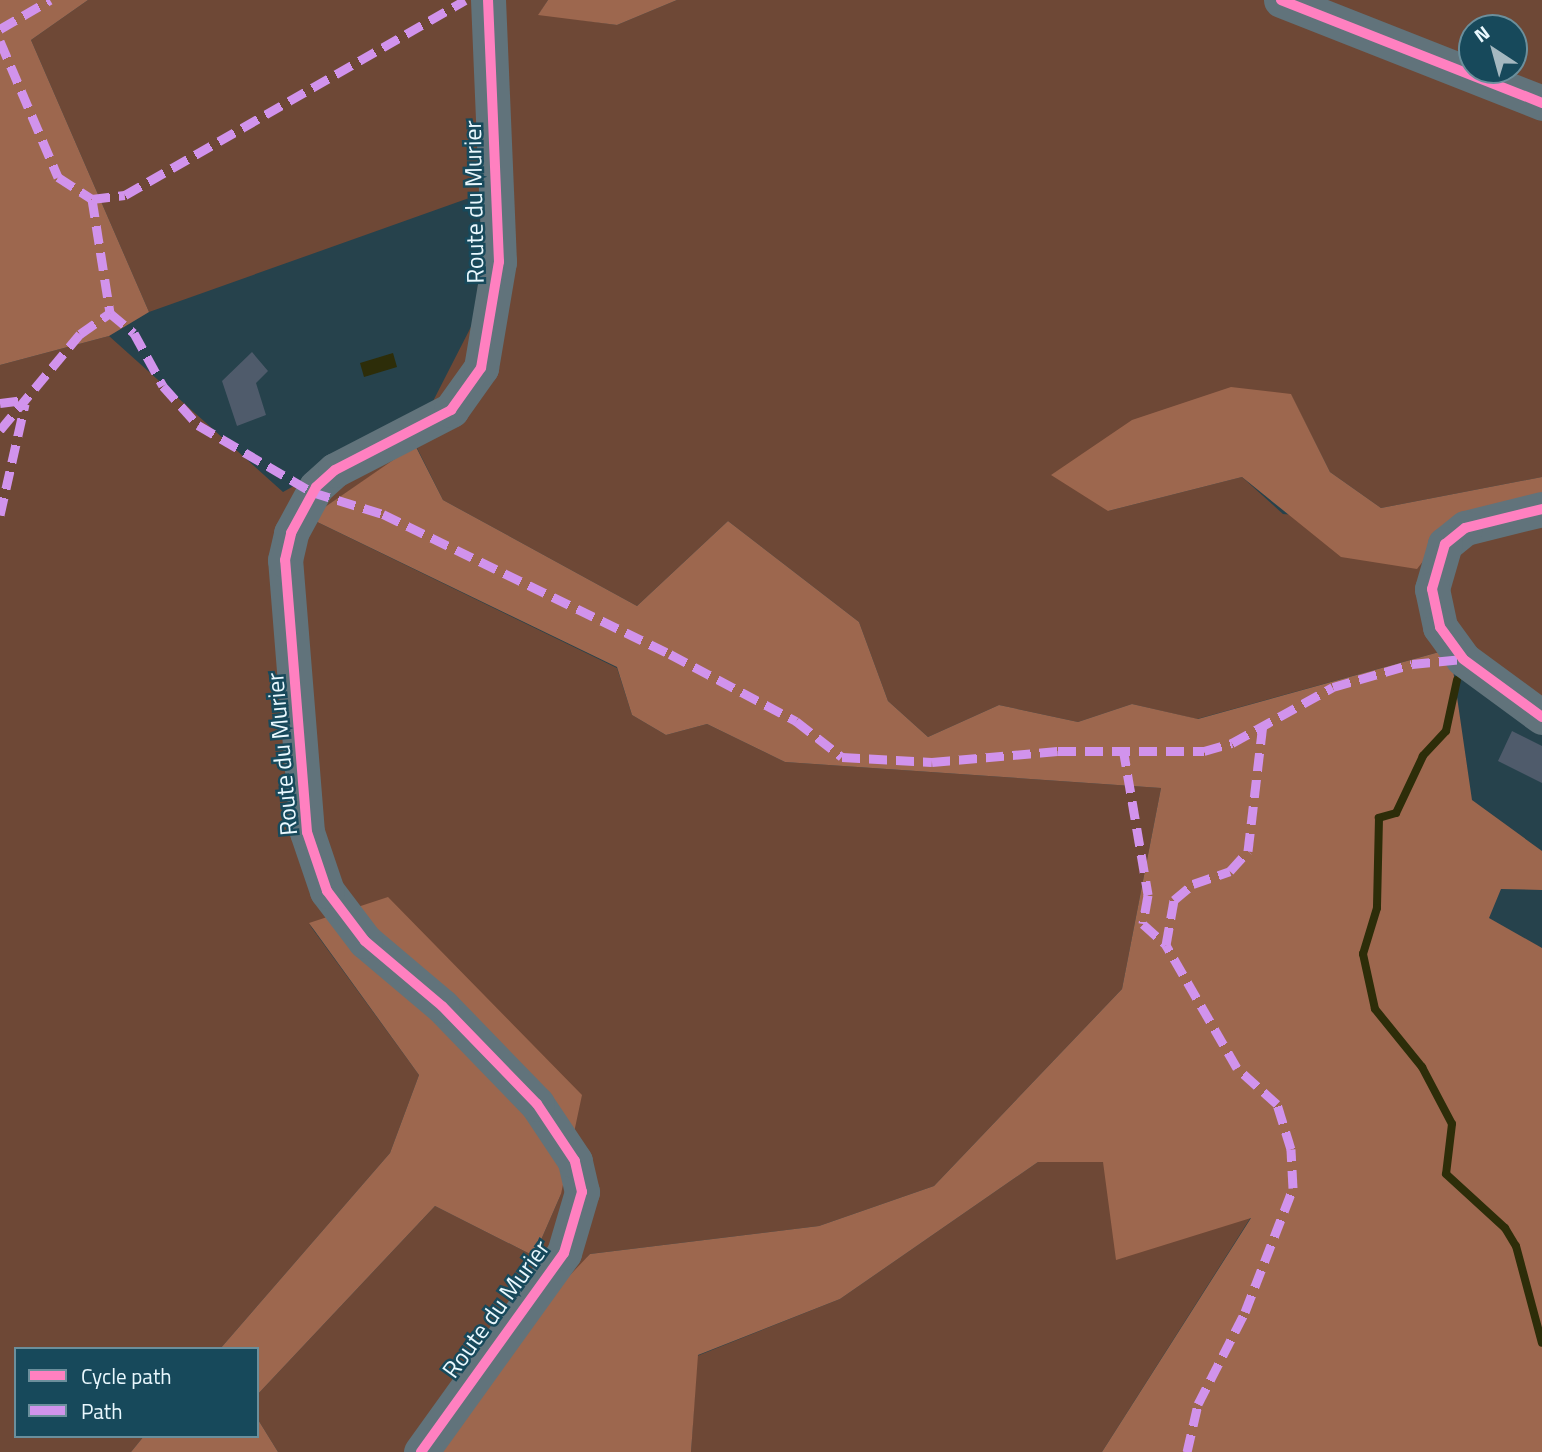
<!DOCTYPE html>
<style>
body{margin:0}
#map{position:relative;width:1542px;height:1452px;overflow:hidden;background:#26424c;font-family:"Titillium Web",sans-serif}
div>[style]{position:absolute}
.green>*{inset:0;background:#6e4836}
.forest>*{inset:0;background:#9d674e}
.water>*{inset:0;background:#2d2d09}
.stream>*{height:8px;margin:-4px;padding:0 4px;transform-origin:4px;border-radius:4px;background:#2d2d09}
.building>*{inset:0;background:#4f5b6b}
.minor>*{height:35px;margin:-17.5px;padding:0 17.5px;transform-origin:17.5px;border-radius:17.5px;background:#61737b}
.quiet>*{height:9px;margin-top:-4.5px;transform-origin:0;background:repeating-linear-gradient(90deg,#d193ec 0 18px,transparent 0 27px)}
.cycleway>*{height:10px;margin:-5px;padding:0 5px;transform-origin:5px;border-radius:5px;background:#ff80c0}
span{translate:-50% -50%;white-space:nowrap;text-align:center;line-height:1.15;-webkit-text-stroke:5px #17495b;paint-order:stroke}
.street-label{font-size:24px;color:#e9f8fe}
.legend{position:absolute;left:14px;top:1347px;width:245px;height:91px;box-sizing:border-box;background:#17495b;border:2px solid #6b8f9c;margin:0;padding:9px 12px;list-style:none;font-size:21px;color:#e9f8fe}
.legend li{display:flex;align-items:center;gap:14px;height:35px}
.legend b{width:35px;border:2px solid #6b8f9c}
.north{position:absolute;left:1458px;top:14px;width:70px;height:70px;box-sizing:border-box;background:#17495b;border:2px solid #6b8f9c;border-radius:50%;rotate:324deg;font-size:19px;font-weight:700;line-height:28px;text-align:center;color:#e9f8fe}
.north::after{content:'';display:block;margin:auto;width:24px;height:32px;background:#a5b8c0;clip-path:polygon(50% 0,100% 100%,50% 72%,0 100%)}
</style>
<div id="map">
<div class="green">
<i style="clip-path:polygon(evenodd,88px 0,548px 0,539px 14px,617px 25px,677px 0,1542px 0,1542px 477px,1381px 508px,1330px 472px,1291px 395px,1108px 511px,1242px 477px,1283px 514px,1450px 527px,1542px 506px,1542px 701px,1450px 649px,1197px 719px,1132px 704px,1078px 722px,999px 705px,928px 737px,888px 701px,859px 622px,728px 521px,637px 606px,443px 500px,416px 446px,309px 518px,617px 668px,632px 715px,666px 735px,707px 724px,785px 762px,1161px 788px,1122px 989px,934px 1186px,819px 1226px,590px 1254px,430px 1452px,278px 1452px,257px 1418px,257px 1395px,435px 1206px,534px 1256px,561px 1194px,309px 924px,419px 1075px,390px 1153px,220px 1349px,16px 1349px,16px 1436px,144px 1436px,131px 1452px,0 1452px,0 365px,109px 336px,283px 492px,428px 411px,475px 319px,486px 192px,149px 312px,31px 40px,88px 0,1472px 28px,1514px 28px,1514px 70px,1472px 70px,1472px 28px)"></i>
<i style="clip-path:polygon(1038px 1162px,1103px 1162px,1251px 1217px,1102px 1452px,691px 1452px,697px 1356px,840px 1299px)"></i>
</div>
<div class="forest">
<i style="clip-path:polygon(0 0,88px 0,31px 40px,149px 312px,109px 336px,0 365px)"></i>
<i style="clip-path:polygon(548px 0,677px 0,617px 25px,538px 15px)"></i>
<i style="clip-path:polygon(1231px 387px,1291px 394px,1330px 472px,1381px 508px,1542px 477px,1542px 506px,1450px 527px,1417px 569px,1341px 557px,1242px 477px,1108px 511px,1051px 475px,1132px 420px)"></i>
<i style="clip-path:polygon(415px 445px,443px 500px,637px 606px,728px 521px,859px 622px,888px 701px,928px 737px,999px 705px,1078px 722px,1132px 704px,1198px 719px,1450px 649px,1472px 800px,1542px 851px,1542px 890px,1501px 889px,1489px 918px,1542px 948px,1542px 1452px,1102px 1452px,1251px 1218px,1116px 1260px,1103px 1162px,1038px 1162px,840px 1299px,698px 1355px,691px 1452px,430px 1452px,502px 1347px,590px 1254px,819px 1226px,934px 1186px,1122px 989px,1161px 788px,785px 762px,707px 724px,666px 735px,632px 715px,617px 667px,309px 518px)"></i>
<i style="clip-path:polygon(388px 897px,582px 1095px,561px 1194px,534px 1256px,435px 1206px,257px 1395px,257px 1349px,220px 1349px,390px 1153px,419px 1075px,309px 923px)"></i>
<i style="clip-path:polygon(257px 1418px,278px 1452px,131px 1452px,144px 1436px,257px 1436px)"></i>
</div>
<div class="water">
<i style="clip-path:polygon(393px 353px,397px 367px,364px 377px,360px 363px)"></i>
</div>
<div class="stream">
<i style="left:1457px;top:680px;width:52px;rotate:102.2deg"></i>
<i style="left:1446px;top:731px;width:34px;rotate:133deg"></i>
<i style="left:1423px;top:756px;width:63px;rotate:115.3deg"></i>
<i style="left:1396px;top:813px;width:18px;rotate:164deg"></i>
<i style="left:1379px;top:818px;width:90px;rotate:91.3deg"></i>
<i style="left:1377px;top:908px;width:48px;rotate:106.9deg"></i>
<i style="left:1363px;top:954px;width:56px;rotate:77.7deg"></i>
<i style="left:1375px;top:1009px;width:75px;rotate:51deg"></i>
<i style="left:1422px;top:1067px;width:64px;rotate:62.2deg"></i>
<i style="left:1452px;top:1124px;width:50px;rotate:96.8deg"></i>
<i style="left:1446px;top:1174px;width:80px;rotate:42.5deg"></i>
<i style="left:1505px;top:1228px;width:21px;rotate:59deg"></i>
<i style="left:1516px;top:1246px;width:100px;rotate:75deg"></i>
</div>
<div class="building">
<i style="clip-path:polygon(252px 352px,268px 371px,256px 383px,266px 415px,237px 426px,222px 381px)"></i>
<i style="clip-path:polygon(1512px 731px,1542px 746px,1542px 783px,1498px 761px)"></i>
</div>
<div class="minor">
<i style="left:1281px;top:0;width:281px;rotate:21.5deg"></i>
<i style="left:1542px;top:509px;width:79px;rotate:166.1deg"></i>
<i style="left:1465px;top:528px;width:26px;rotate:141deg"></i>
<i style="left:1445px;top:544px;width:47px;rotate:106.1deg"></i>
<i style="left:1432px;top:589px;width:39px;rotate:78deg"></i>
<i style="left:1440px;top:627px;width:39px;rotate:54deg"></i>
<i style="left:1463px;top:659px;width:98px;rotate:36.3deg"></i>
<i style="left:421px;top:1452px;width:245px;rotate:-54.3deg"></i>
<i style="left:564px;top:1253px;width:64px;rotate:-73.6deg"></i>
<i style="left:582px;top:1192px;width:32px;rotate:-103deg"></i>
<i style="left:575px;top:1161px;width:69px;rotate:-123.7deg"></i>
<i style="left:537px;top:1104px;width:136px;rotate:-134.1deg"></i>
<i style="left:442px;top:1006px;width:101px;rotate:-139.8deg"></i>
<i style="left:365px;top:941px;width:63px;rotate:-127.2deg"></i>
<i style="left:327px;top:891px;width:62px;rotate:-108.7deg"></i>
<i style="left:307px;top:832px;width:273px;rotate:-94.6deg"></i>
<i style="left:285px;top:560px;width:28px;rotate:-77deg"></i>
<i style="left:291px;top:533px;width:52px;rotate:-61.5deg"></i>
<i style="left:316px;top:487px;width:25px;rotate:-42deg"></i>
<i style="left:335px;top:470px;width:131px;rotate:-27.3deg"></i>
<i style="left:451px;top:410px;width:52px;rotate:-54.5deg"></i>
<i style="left:481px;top:368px;width:108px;rotate:-80.4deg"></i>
<i style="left:499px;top:262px;width:262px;rotate:-92.4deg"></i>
</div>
<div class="quiet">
<i style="left:0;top:29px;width:58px;rotate:-30.1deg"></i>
<i style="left:0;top:41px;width:148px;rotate:66.9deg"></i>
<i style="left:58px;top:177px;width:40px;rotate:32.9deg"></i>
<i style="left:92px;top:199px;width:115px;rotate:81deg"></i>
<i style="left:110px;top:313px;width:31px;rotate:40deg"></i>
<i style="left:134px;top:333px;width:60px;rotate:61.3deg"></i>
<i style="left:163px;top:386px;width:52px;rotate:48.1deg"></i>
<i style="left:198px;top:425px;width:132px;rotate:30.4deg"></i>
<i style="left:312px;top:492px;width:74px;rotate:17.2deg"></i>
<i style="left:383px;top:514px;width:319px;rotate:26deg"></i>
<i style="left:670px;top:654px;width:143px;rotate:28deg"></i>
<i style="left:796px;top:721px;width:58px;rotate:38deg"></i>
<i style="left:842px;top:757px;width:90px;rotate:3.2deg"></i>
<i style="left:932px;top:762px;width:126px;rotate:-5deg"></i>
<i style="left:1058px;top:751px;width:146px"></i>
<i style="left:1204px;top:751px;width:29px;rotate:-16deg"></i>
<i style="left:1232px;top:743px;width:115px;rotate:-29deg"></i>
<i style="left:1333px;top:687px;width:82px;rotate:-16.2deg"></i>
<i style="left:1412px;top:664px;width:51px;rotate:-5.6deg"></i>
<i style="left:92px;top:199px;width:33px;rotate:-7deg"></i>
<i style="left:125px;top:195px;width:392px;rotate:-29.8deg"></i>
<i style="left:0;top:403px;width:26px;rotate:-7deg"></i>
<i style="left:0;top:430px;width:125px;rotate:-50.2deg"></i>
<i style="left:80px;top:334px;width:37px;rotate:-35deg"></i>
<i style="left:0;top:515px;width:114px;rotate:-77.3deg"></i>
<i style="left:1123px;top:748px;width:149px;rotate:80.3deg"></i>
<i style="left:1148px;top:895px;width:29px;rotate:100deg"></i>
<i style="left:1143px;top:924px;width:31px;rotate:42deg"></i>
<i style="left:1187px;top:1452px;width:49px;rotate:-77.1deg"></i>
<i style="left:1198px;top:1404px;width:103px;rotate:-62.9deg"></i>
<i style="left:1245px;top:1312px;width:133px;rotate:-68.8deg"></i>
<i style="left:1293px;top:1188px;width:39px;rotate:-93deg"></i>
<i style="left:1291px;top:1149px;width:47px;rotate:-107.3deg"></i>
<i style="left:1277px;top:1104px;width:54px;rotate:-138deg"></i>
<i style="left:1237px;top:1068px;width:142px;rotate:-120deg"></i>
<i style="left:1166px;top:945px;width:46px;rotate:-79.9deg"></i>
<i style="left:1174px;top:900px;width:25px;rotate:-40deg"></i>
<i style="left:1193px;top:884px;width:39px;rotate:-19deg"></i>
<i style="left:1230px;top:871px;width:27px;rotate:-48deg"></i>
<i style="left:1248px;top:851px;width:128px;rotate:-83.3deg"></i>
</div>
<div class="cycleway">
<i style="left:1281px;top:0;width:281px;rotate:21.5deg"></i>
<i style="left:1542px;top:509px;width:79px;rotate:166.1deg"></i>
<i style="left:1465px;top:528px;width:26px;rotate:141deg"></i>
<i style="left:1445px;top:544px;width:47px;rotate:106.1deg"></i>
<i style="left:1432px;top:589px;width:39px;rotate:78deg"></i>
<i style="left:1440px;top:627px;width:39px;rotate:54deg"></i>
<i style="left:1463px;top:659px;width:98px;rotate:36.3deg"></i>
<i style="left:421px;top:1452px;width:245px;rotate:-54.3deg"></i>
<i style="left:564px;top:1253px;width:64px;rotate:-73.6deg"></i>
<i style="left:582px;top:1192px;width:32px;rotate:-103deg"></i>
<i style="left:575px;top:1161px;width:69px;rotate:-123.7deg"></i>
<i style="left:537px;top:1104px;width:136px;rotate:-134.1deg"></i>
<i style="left:442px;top:1006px;width:101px;rotate:-139.8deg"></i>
<i style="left:365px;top:941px;width:63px;rotate:-127.2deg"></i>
<i style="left:327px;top:891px;width:62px;rotate:-108.7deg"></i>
<i style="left:307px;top:832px;width:273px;rotate:-94.6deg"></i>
<i style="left:285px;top:560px;width:28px;rotate:-77deg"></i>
<i style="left:291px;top:533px;width:52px;rotate:-61.5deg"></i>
<i style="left:316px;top:487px;width:25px;rotate:-42deg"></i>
<i style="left:335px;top:470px;width:131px;rotate:-27.3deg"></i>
<i style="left:451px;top:410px;width:52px;rotate:-54.5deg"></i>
<i style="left:481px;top:368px;width:108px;rotate:-80.4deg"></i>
<i style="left:499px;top:262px;width:262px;rotate:-92.4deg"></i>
</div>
<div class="street-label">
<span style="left:474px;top:202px;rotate:-91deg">Route du Murier</span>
<span style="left:282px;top:754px;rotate:-95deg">Route du Murier</span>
<span style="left:496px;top:1309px;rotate:-54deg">Route du Murier</span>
</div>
<ul class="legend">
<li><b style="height:9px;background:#ff80c0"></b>Cycle path</li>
<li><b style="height:9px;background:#d193ec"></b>Path</li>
</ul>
<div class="north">N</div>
</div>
